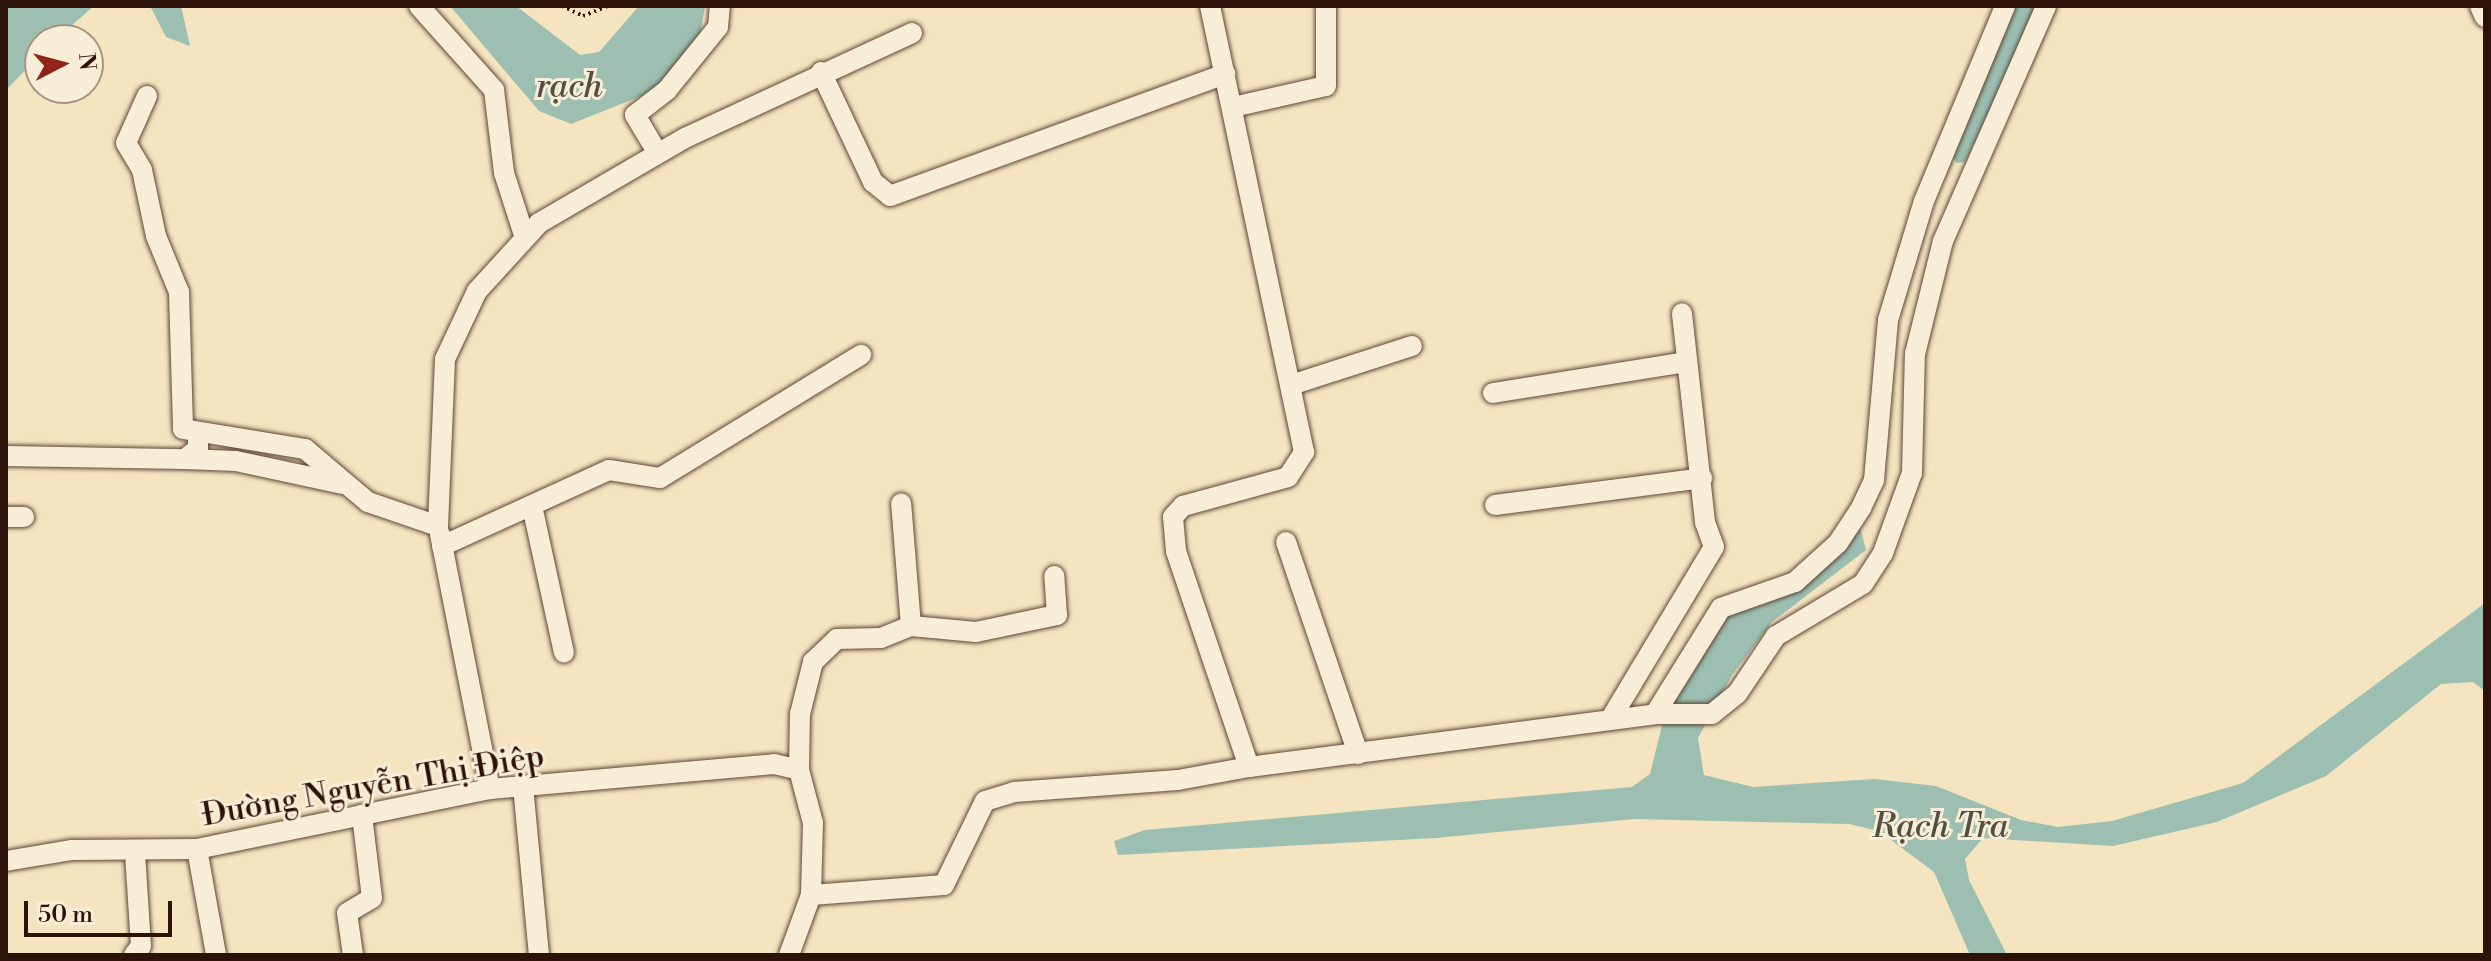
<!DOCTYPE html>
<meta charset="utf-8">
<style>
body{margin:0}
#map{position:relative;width:2491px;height:961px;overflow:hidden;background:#f4e4c0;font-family:"Libre Bodoni",serif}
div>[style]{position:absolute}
.water>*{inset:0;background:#9cbfb1}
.path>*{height:4px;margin-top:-2px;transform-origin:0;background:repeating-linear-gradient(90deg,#2c1208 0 2px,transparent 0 6px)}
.roads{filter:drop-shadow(0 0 2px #5e4636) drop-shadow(0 0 2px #5e4636)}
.minor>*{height:20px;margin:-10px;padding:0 10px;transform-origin:10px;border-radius:10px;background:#f8edd6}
span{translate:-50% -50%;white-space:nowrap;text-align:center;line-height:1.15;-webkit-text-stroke:6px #f8edd6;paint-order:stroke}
.street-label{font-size:32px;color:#2c1208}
.water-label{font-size:34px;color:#534f43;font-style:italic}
.frame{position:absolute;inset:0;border:8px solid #2c1208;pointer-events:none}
.north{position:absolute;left:24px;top:24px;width:80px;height:80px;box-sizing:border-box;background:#f8edd6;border:2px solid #a69584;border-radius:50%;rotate:84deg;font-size:22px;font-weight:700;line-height:32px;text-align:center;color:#2c1208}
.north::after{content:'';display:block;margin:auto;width:28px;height:36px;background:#8f2418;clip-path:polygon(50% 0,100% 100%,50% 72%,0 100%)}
.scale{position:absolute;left:24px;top:901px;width:148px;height:36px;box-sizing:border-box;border:4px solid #2c1208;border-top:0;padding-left:10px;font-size:24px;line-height:28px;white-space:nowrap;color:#2c1208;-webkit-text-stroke:6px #f8edd6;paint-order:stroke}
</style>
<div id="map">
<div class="water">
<i style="clip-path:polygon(6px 6px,94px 6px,55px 40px,40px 40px,40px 55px,6px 90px)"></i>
<i style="clip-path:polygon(150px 6px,181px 6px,190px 46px,166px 37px)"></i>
<i style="clip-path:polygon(450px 6px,516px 6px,580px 55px,599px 52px,639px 6px,705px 6px,699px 42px,651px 92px,571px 124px,539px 111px)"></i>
<i style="clip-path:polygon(2013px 6px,2042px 6px,1965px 162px,1957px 163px,1952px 157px)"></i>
<i style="clip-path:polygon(1860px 527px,1866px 550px,1772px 622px,1732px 675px,1698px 738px,1704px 775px,1753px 787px,1875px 779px,1936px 786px,2021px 820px,2058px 827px,2112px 821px,2243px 783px,2485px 603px,2485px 691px,2473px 682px,2441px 684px,2326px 776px,2217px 822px,2113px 846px,1983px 838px,1965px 859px,1969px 880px,2007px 955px,1970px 955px,1934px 872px,1879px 831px,1849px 824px,1634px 819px,1436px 838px,1118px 855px,1114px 841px,1145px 830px,1632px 787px,1650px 774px,1667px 705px,1714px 628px,1735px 609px,1772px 595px)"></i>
</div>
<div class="path">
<i style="left:562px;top:6px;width:23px;rotate:25deg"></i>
<i style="left:583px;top:16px;width:27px;rotate:-22deg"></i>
</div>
<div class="roads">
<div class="minor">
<i style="left:419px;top:6px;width:113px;rotate:48.2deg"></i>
<i style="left:494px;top:90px;width:84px;rotate:83.1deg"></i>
<i style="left:504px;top:173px;width:68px;rotate:72.1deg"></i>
<i style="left:2480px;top:6px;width:12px;rotate:66deg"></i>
<i style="left:821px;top:72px;width:122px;rotate:64.7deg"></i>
<i style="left:873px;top:182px;width:22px;rotate:39deg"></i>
<i style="left:890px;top:196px;width:357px;rotate:-20deg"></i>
<i style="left:147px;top:96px;width:51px;rotate:114.1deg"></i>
<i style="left:126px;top:143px;width:31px;rotate:59deg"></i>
<i style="left:142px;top:170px;width:67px;rotate:78deg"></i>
<i style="left:156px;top:236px;width:61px;rotate:67.7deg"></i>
<i style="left:179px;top:292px;width:137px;rotate:88.3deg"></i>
<i style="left:183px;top:429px;width:124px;rotate:9.3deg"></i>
<i style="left:305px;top:449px;width:82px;rotate:40.1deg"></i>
<i style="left:368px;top:502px;width:74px;rotate:18.9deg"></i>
<i style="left:438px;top:526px;width:167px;rotate:-87.6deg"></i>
<i style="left:445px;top:359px;width:75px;rotate:-64.8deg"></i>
<i style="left:477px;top:291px;width:92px;rotate:-47.6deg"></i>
<i style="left:539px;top:223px;width:169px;rotate:-30.2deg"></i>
<i style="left:685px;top:138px;width:250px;rotate:-24.8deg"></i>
<i style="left:1233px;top:107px;width:95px;rotate:-12.7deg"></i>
<i style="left:1326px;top:86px;width:80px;rotate:-90deg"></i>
<i style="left:657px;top:152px;width:43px;rotate:-120.7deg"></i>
<i style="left:635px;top:115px;width:41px;rotate:-38deg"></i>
<i style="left:667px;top:90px;width:81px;rotate:-51deg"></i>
<i style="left:718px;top:27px;width:21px;rotate:-85deg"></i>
<i style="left:1291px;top:385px;width:127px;rotate:-17.9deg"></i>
<i style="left:1493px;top:393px;width:195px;rotate:-9.1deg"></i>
<i style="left:6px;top:456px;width:179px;rotate:1deg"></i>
<i style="left:185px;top:459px;width:16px;rotate:-38deg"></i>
<i style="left:198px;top:449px;width:16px;rotate:-90deg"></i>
<i style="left:185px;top:459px;width:51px;rotate:2.2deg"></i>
<i style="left:236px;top:461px;width:109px;rotate:12.1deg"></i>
<i style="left:1495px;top:505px;width:209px;rotate:-7.4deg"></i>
<i style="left:532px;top:506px;width:150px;rotate:77.7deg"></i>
<i style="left:6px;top:517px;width:18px"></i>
<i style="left:440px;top:534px;width:260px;rotate:78.9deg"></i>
<i style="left:1286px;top:542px;width:224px;rotate:71.2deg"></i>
<i style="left:442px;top:546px;width:183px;rotate:-24.5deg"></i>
<i style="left:609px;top:470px;width:52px;rotate:8.9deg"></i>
<i style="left:660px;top:478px;width:236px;rotate:-31.5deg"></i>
<i style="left:911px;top:626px;width:65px;rotate:5.3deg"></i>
<i style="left:976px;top:632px;width:83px;rotate:-11.9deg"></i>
<i style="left:1057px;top:615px;width:39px;rotate:-94deg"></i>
<i style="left:1655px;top:714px;width:125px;rotate:-58.1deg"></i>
<i style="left:1721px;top:608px;width:78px;rotate:-19.4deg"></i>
<i style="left:1795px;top:582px;width:58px;rotate:-42.2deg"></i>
<i style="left:1838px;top:543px;width:42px;rotate:-56.7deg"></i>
<i style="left:1861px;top:508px;width:31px;rotate:-65deg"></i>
<i style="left:1874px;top:480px;width:161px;rotate:-85deg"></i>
<i style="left:1888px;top:320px;width:124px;rotate:-73.2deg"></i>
<i style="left:1924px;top:201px;width:211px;rotate:-67.4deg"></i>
<i style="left:1610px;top:720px;width:202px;rotate:-59deg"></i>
<i style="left:1714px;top:547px;width:27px;rotate:-110deg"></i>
<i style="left:1705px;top:522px;width:210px;rotate:-96.3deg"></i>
<i style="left:1249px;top:767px;width:409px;rotate:-7.4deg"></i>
<i style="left:1655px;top:714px;width:57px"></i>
<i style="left:1712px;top:714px;width:32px;rotate:-39deg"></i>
<i style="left:1737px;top:694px;width:70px;rotate:-56.1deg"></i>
<i style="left:1776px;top:636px;width:101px;rotate:-30.9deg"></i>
<i style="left:1863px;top:584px;width:37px;rotate:-57deg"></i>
<i style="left:1883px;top:553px;width:85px;rotate:-70.1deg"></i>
<i style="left:1912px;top:473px;width:119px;rotate:-88.6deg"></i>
<i style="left:1915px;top:354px;width:116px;rotate:-76.1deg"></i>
<i style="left:1943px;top:241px;width:257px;rotate:-66.3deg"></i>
<i style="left:799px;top:770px;width:56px;rotate:-89deg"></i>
<i style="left:800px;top:714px;width:54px;rotate:-76deg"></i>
<i style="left:813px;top:662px;width:33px;rotate:-44deg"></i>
<i style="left:837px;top:639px;width:44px;rotate:-1.3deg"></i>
<i style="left:881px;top:638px;width:32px;rotate:-22deg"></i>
<i style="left:911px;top:626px;width:123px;rotate:-94.6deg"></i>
<i style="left:523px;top:786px;width:170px;rotate:84.6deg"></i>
<i style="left:197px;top:849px;width:108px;rotate:79.8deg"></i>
<i style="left:6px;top:861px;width:67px;rotate:-9.5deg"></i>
<i style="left:72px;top:850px;width:125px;rotate:-0.5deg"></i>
<i style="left:197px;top:849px;width:299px;rotate:-11.6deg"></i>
<i style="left:490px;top:789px;width:285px;rotate:-5deg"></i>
<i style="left:774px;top:764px;width:26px;rotate:13deg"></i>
<i style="left:799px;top:770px;width:55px;rotate:75.2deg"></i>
<i style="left:813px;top:823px;width:72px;rotate:91.6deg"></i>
<i style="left:811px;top:895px;width:64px;rotate:110.1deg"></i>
<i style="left:811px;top:895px;width:133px;rotate:-4.3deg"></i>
<i style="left:944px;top:885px;width:93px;rotate:-64deg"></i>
<i style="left:985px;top:801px;width:30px;rotate:-17deg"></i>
<i style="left:1014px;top:792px;width:164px;rotate:-4.2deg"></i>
<i style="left:1178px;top:780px;width:72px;rotate:-10.4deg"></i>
<i style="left:1249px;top:767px;width:228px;rotate:-108.7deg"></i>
<i style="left:1176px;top:551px;width:34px;rotate:-95deg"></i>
<i style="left:1173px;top:517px;width:15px;rotate:-48deg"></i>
<i style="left:1183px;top:506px;width:109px;rotate:-15.4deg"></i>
<i style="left:1288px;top:477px;width:30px;rotate:-57deg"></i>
<i style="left:1304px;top:452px;width:456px;rotate:-101.9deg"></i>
<i style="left:134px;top:955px;width:11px;rotate:-52deg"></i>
<i style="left:141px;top:946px;width:92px;rotate:-93.7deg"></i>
<i style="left:353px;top:955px;width:42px;rotate:-98.1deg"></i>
<i style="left:347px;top:913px;width:29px;rotate:-31deg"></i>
<i style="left:372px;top:898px;width:84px;rotate:-96.9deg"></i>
</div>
</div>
<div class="street-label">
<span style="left:373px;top:786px;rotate:-10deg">Đường Nguyễn Thị Điệp</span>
</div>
<div class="water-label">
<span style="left:569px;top:88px">rạch</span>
<span style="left:1940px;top:828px">Rạch Tra</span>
</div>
<div class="frame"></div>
<div class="north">N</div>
<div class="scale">50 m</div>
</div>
